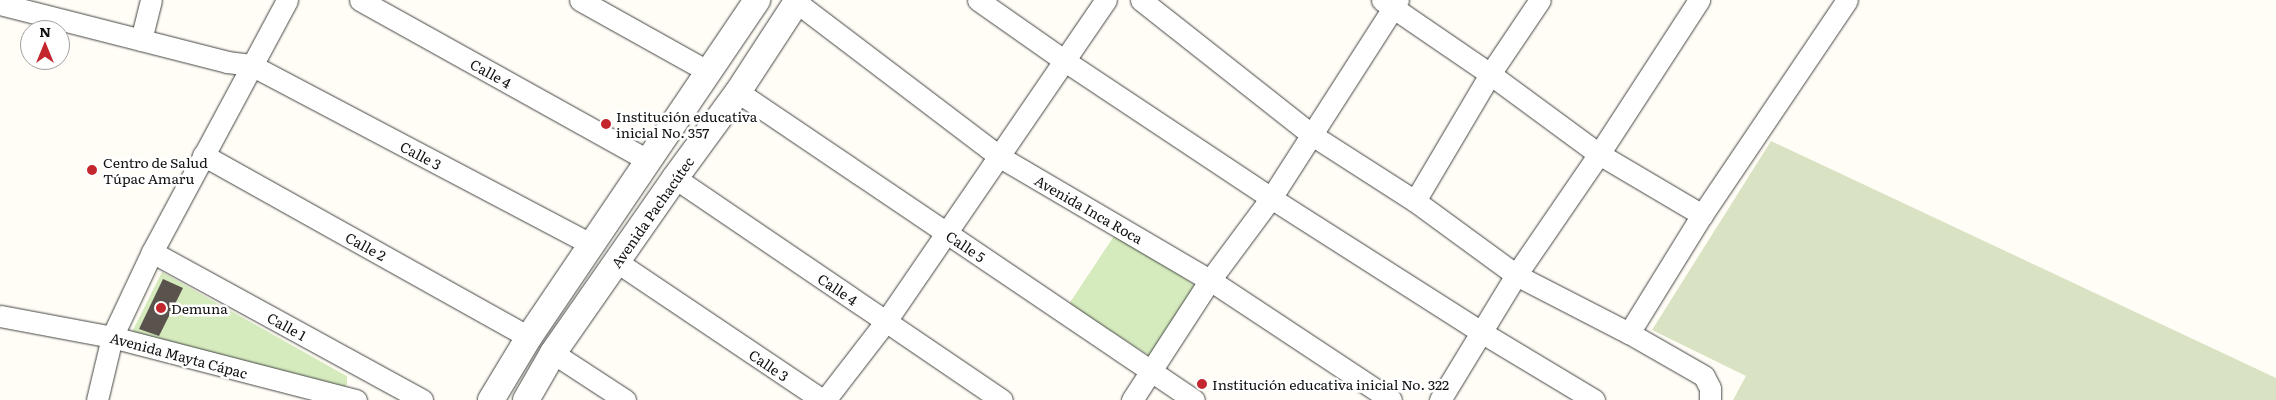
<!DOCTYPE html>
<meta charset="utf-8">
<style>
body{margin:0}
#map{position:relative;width:2276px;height:400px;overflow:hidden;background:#fffdf5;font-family:Literata,serif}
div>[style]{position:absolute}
.green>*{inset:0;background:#d5ebbd}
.cemetery>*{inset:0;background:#d9e3c4}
.building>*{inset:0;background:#5a524d}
.roads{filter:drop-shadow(0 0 1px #444) drop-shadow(0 0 1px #444)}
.minor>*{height:21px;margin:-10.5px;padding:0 10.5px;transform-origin:10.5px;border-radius:10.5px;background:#fff}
.tertiary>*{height:26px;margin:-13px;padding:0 13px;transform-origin:13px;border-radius:13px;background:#fff}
.dots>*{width:14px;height:14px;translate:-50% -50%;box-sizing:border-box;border:2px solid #fff;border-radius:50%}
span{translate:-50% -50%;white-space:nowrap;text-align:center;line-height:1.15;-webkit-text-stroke:5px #fff;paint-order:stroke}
.street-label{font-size:14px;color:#111}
.poi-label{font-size:14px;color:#111}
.left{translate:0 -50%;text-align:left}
.north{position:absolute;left:20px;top:20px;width:50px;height:50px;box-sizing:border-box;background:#fff;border:1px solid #a0a0a0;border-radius:50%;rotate:0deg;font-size:14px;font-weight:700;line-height:20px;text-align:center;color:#111}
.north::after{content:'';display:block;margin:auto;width:18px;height:22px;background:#c4262e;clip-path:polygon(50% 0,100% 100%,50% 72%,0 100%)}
</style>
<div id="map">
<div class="green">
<i style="clip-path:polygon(1116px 233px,1199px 288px,1153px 358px,1069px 304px)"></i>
<i style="clip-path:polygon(162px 272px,343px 374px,347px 376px,347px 384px,345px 387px,130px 336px)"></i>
</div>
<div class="cemetery">
<i style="clip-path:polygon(1771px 141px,2276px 378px,2276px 400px,1733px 400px,1746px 376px,1652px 330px)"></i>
</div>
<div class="building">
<i style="clip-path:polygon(163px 279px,183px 288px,159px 336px,139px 329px)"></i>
</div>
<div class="roads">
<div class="minor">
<i style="left:360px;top:0;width:329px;rotate:29.1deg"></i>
<i style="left:580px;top:0;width:148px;rotate:29.2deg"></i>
<i style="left:978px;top:0;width:106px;rotate:35deg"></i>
<i style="left:1065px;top:61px;width:247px;rotate:33.6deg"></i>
<i style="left:1271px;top:198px;width:249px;rotate:32.5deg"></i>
<i style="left:1481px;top:332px;width:132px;rotate:31deg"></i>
<i style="left:1141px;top:0;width:218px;rotate:38.3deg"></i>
<i style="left:1312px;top:135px;width:122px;rotate:32.7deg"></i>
<i style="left:1415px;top:201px;width:125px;rotate:36.2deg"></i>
<i style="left:1516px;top:275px;width:127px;rotate:27.2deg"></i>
<i style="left:1382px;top:0;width:131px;rotate:34.4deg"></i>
<i style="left:1490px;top:74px;width:135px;rotate:36.3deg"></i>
<i style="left:1599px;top:154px;width:120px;rotate:30.6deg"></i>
<i style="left:796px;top:2px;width:256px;rotate:37.2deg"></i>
<i style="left:1000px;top:157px;width:243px;rotate:30.4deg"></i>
<i style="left:1210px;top:280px;width:217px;rotate:33.5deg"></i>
<i style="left:0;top:4px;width:234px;rotate:14.3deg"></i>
<i style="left:227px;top:62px;width:24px;rotate:7deg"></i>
<i style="left:251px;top:65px;width:386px;rotate:27.8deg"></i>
<i style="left:141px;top:40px;width:41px;rotate:-76deg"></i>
<i style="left:738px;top:92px;width:550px;rotate:34.04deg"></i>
<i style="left:203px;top:155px;width:373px;rotate:29.2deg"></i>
<i style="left:675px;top:178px;width:395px;rotate:34.2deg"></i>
<i style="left:1415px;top:201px;width:147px;rotate:-59.4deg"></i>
<i style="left:1490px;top:74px;width:89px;rotate:-56deg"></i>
<i style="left:152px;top:252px;width:308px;rotate:28.7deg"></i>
<i style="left:617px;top:262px;width:247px;rotate:33.9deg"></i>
<i style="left:0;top:316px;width:114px;rotate:10.6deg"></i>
<i style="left:112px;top:337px;width:252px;rotate:14.5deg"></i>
<i style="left:553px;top:353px;width:86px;rotate:33.1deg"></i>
<i style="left:97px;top:400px;width:65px;rotate:-76.6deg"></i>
<i style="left:112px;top:337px;width:94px;rotate:-64.8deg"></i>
<i style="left:152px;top:252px;width:286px;rotate:-61.8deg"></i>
<i style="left:825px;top:400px;width:100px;rotate:-52.3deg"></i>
<i style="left:886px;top:321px;width:389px;rotate:-55.6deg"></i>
<i style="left:1132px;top:400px;width:143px;rotate:-57deg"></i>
<i style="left:1210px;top:280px;width:102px;rotate:-53.4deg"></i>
<i style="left:1271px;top:198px;width:235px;rotate:-57.3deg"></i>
<i style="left:1440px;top:400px;width:146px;rotate:-58.7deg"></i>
<i style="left:1516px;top:275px;width:147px;rotate:-55.6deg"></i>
<i style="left:1599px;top:154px;width:184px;rotate:-57deg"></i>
<i style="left:1710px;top:400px;width:12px;rotate:-90deg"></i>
<i style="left:1710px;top:388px;width:13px;rotate:-117deg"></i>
<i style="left:1704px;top:376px;width:86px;rotate:-150.2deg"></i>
<i style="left:1629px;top:333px;width:139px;rotate:-58.3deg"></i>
<i style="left:1702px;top:215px;width:259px;rotate:-56deg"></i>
</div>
<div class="tertiary">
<i style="left:491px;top:400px;width:74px;rotate:-58.9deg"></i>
<i style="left:529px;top:337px;width:407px;rotate:-55.9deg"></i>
<i style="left:526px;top:400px;width:54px;rotate:-60.1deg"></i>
<i style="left:553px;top:353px;width:213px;rotate:-55.1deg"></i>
<i style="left:675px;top:178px;width:107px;rotate:-53.8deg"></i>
<i style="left:738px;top:92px;width:110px;rotate:-56.9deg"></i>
</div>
</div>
<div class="dots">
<i style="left:606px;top:124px;background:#c4262e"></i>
<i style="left:92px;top:170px;background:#c4262e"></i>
<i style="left:161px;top:308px;background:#c4262e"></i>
<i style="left:1202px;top:384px;background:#c4262e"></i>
</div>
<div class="street-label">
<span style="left:491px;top:73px;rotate:29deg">Calle 4</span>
<span style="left:421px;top:155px;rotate:28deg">Calle 3</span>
<span style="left:1089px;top:209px;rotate:30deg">Avenida Inca Roca</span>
<span style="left:652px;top:212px;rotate:-55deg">Avenida Pachacútec</span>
<span style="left:366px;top:246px;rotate:29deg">Calle 2</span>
<span style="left:966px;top:246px;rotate:34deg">Calle 5</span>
<span style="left:838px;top:289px;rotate:34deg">Calle 4</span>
<span style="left:287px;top:326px;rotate:29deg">Calle 1</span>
<span style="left:179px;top:355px;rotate:15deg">Avenida Mayta Cápac</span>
<span style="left:769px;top:365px;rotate:34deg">Calle 3</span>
</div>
<div class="poi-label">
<span class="left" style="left:616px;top:124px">Institución educativa<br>inicial No. 357</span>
<span class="left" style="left:103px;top:170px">Centro de Salud<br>Túpac Amaru</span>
<span class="left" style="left:171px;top:308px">Demuna</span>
<span class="left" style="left:1212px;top:384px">Institución educativa inicial No. 322</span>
</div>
<div class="north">N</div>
</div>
